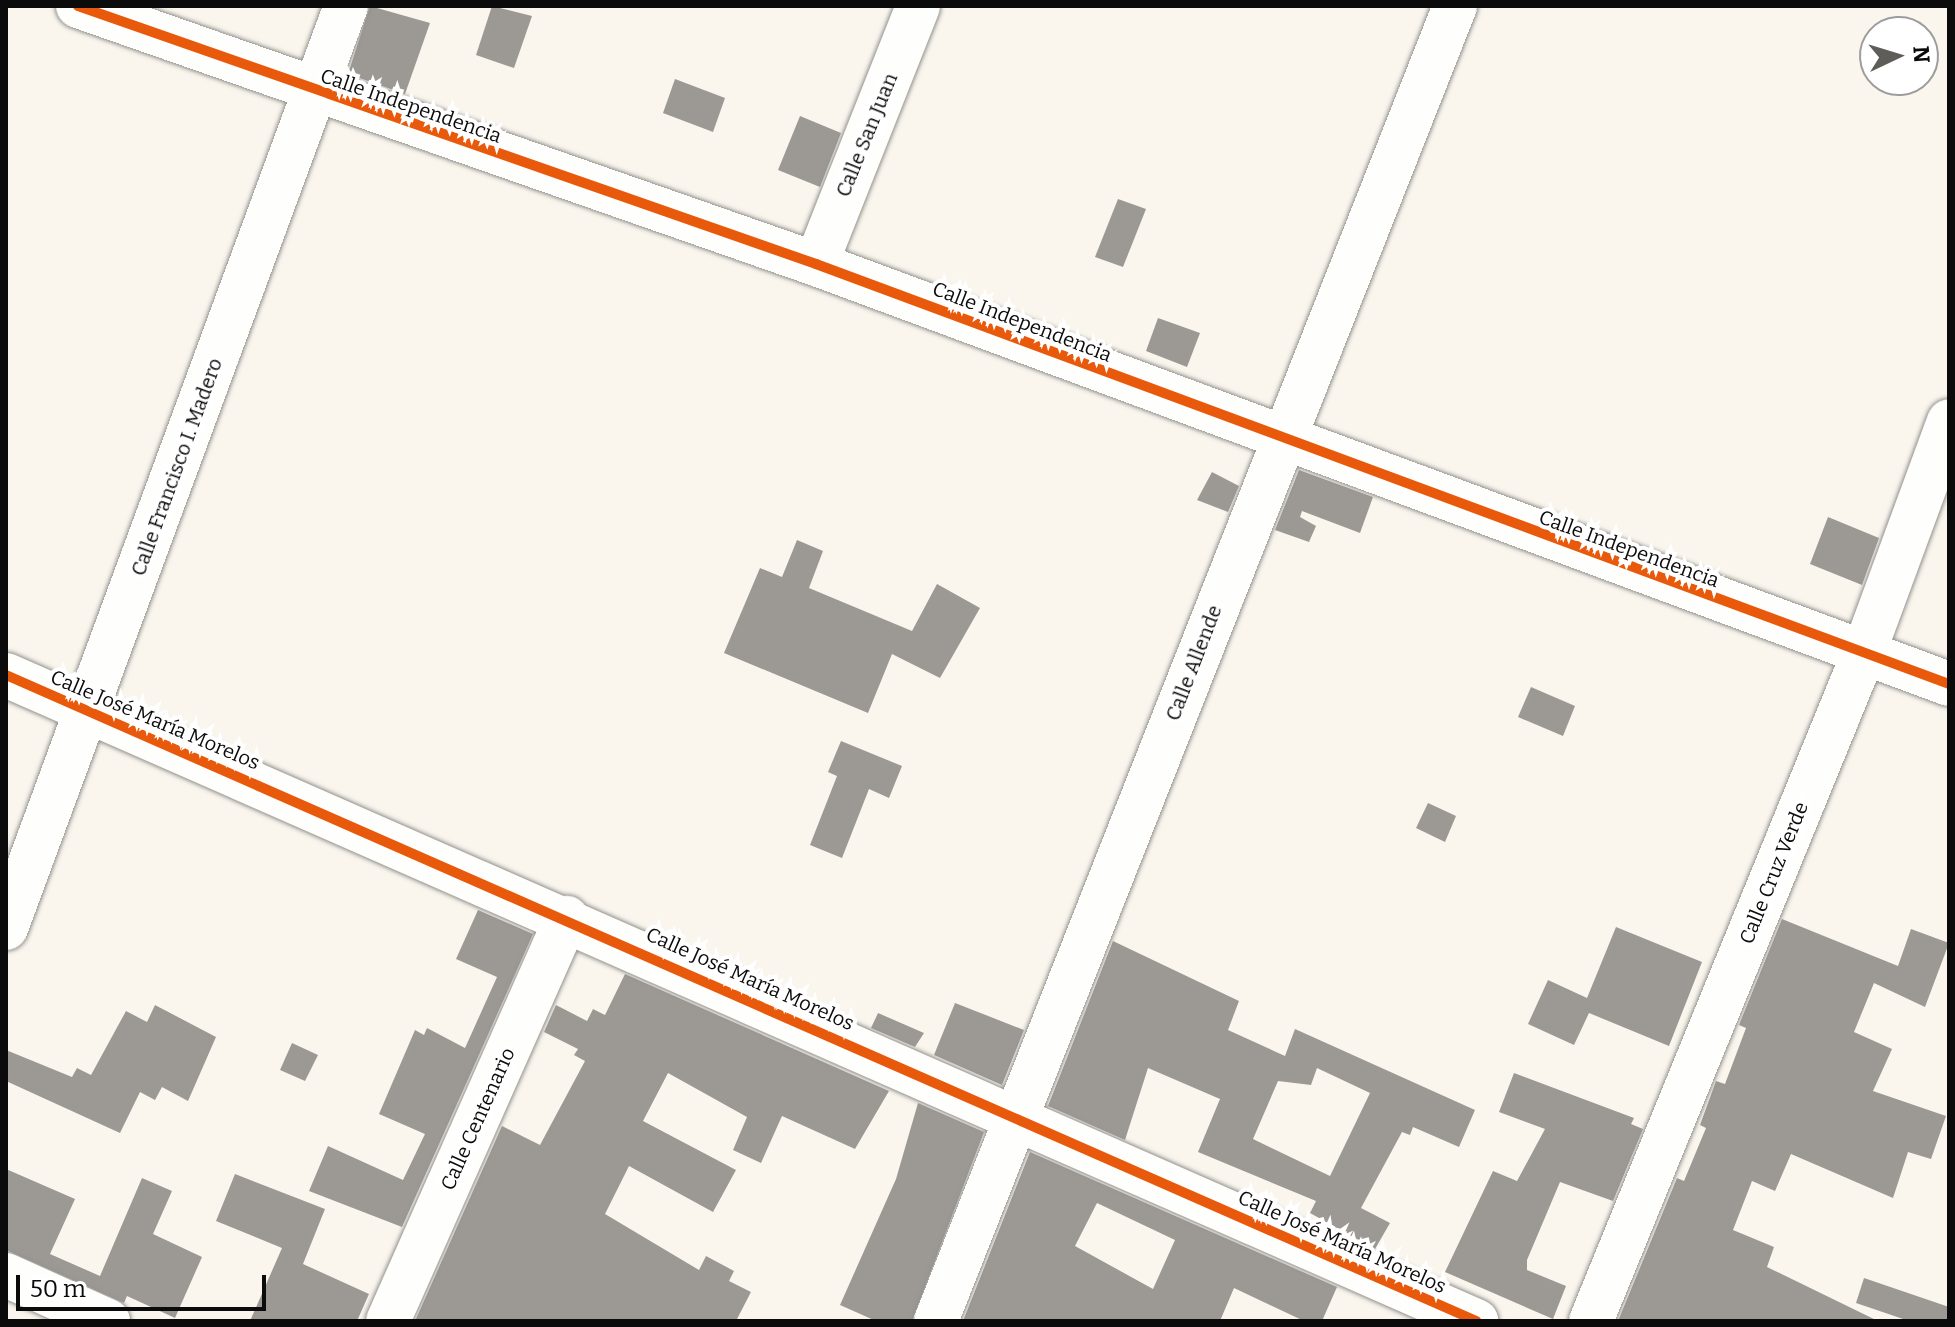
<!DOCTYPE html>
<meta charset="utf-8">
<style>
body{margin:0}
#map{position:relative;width:1955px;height:1327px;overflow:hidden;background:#faf6ee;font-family:Bitter,serif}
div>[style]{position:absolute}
.building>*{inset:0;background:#9c9995}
.roads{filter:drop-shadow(0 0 2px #93918d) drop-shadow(0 0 2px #93918d)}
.minor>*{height:44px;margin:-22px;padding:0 22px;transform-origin:22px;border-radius:22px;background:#fefefc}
.cycleway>*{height:10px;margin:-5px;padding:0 5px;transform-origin:5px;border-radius:5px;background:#e8590c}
span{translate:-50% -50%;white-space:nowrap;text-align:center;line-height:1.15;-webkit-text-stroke:8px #fff;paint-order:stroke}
.street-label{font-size:20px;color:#0b0b0b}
.frame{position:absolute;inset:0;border:8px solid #0b0b0b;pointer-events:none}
.north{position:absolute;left:1859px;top:16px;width:80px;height:80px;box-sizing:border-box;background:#fff;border:2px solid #9d9d9d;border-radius:50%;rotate:86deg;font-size:22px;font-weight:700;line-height:32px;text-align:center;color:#0b0b0b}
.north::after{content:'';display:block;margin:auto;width:28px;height:36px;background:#5f5d5a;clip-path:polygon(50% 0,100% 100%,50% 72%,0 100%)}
.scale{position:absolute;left:16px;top:1275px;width:250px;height:36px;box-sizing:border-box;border:4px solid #0b0b0b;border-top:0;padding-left:10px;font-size:24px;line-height:28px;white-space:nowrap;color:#0b0b0b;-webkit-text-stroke:6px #fff;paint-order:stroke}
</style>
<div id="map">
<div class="building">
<i style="clip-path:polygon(370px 6px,430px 23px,405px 94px,348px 74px)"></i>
<i style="clip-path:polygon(492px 6px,532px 16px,514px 68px,476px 55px)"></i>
<i style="clip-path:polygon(675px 79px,725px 98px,713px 132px,663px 113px)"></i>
<i style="clip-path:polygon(800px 116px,841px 133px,820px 187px,778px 170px)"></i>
<i style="clip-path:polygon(1118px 199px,1146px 209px,1123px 267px,1095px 257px)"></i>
<i style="clip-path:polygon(1158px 318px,1200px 333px,1187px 367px,1146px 351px)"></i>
<i style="clip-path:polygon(1299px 470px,1373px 497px,1360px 533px,1302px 511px,1300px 517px,1316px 526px,1309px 542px,1275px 530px)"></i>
<i style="clip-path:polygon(1212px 472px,1239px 486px,1228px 512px,1197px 500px)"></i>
<i style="clip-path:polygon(1828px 517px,1879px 538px,1862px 585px,1810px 564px)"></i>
<i style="clip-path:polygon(797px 540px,823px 551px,809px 588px,912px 631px,937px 584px,980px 608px,940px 678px,892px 654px,868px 713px,724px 653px,760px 568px,782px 577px)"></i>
<i style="clip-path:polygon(1531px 687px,1575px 706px,1563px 736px,1518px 717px)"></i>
<i style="clip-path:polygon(841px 741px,902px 766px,889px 798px,869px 789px,842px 858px,810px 845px,837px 776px,828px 772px)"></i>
<i style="clip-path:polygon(1428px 803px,1456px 816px,1445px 842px,1416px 828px)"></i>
<i style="clip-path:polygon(478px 910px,533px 934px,402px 1227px,309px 1191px,328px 1146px,403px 1180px,425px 1134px,379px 1114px,415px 1030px,424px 1035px,427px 1028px,465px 1048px,497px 977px,456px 959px)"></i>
<i style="clip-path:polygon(1782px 919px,1898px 966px,1911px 929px,1949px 943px,1925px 1007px,1874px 983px,1854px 1032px,1892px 1049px,1873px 1091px,1946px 1116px,1931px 1159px,1908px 1152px,1893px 1198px,1791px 1154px,1775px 1191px,1752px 1181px,1733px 1230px,1774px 1247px,1767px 1267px,1878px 1321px,1618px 1321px,1677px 1178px,1684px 1181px,1706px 1128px,1700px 1125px,1716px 1081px,1725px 1084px,1746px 1028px,1739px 1025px,1743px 1015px)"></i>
<i style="clip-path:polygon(1616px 927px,1702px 962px,1669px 1046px,1589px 1013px,1574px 1045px,1528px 1024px,1548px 980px,1587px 998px)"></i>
<i style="clip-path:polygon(evenodd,1113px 941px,1239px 1001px,1228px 1030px,1285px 1056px,1295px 1029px,1475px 1110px,1459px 1147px,1413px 1127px,1410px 1135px,1402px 1132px,1361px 1208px,1390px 1223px,1375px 1249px,1310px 1213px,1316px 1201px,1198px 1152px,1220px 1099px,1148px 1068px,1125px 1140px,1048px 1106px,1113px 941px,1317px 1068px,1370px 1093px,1330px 1176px,1253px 1139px,1278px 1081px,1311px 1085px,1317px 1068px)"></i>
<i style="clip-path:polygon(625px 974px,889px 1091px,855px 1149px,782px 1116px,761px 1163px,733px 1150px,747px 1117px,668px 1073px,643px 1121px,736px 1170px,713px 1212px,629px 1166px,605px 1214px,699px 1270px,706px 1256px,734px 1271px,729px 1281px,751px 1292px,736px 1321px,415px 1321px,502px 1126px,540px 1145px,585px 1061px,574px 1055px,578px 1049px,544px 1032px,556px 1005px,587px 1021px,593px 1009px,605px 1015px)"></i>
<i style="clip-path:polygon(955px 1003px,1024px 1030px,1002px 1085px,934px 1055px)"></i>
<i style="clip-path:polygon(155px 1005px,216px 1037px,188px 1101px,162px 1087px,155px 1100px,140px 1092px,120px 1133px,6px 1081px,6px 1050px,72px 1077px,77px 1068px,91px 1075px,126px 1011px,147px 1022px)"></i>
<i style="clip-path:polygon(878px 1013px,924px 1033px,915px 1047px,871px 1028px)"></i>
<i style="clip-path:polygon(292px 1043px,318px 1055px,305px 1081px,280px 1070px)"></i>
<i style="clip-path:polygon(1514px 1073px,1634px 1118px,1631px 1124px,1643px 1129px,1613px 1201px,1560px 1182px,1527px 1260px,1527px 1270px,1566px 1286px,1553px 1319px,1445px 1272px,1493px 1171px,1517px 1181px,1545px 1129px,1499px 1112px)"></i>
<i style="clip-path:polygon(918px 1103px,984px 1132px,912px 1321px,876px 1321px,840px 1305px,896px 1179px)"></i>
<i style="clip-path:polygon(evenodd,1030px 1152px,1337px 1287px,1322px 1321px,1304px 1321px,1234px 1288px,1220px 1321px,963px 1321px,1030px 1152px,1097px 1203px,1175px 1240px,1153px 1289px,1075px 1246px,1097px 1203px)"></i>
<i style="clip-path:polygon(6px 1169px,75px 1199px,50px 1254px,100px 1276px,142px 1178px,172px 1191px,153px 1234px,202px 1257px,175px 1318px,127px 1296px,124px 1303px,6px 1250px)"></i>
<i style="clip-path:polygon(235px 1174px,325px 1209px,303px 1264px,369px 1294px,357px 1321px,250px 1321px,282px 1248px,216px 1221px)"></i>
<i style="clip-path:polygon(1864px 1278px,1949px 1307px,1949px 1321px,1909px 1321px,1856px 1303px)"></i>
</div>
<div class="roads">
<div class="minor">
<i style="left:78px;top:6px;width:782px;rotate:19.27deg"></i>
<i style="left:816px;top:264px;width:1208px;rotate:20.34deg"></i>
<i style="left:816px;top:264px;width:277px;rotate:-68.4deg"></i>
<i style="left:6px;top:675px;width:1606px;rotate:23.72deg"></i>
<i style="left:6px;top:928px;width:983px;rotate:-69.76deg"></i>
<i style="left:6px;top:1275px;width:112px;rotate:24.3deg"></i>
<i style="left:388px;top:1321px;width:441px;rotate:-66.1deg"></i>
<i style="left:936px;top:1321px;width:1414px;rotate:-68.46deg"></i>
<i style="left:1591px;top:1321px;width:719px;rotate:-67.78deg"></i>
<i style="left:1863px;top:655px;width:249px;rotate:-69.8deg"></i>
</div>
</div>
<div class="cycleway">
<i style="left:78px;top:6px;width:782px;rotate:19.27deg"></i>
<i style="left:816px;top:264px;width:1208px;rotate:20.34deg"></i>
<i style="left:6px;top:675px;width:1606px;rotate:23.72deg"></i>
</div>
<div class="street-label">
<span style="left:411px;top:106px;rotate:19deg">Calle Independencia</span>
<span style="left:867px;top:135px;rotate:-68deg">Calle San Juan</span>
<span style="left:1022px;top:322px;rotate:21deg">Calle Independencia</span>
<span style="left:177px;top:467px;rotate:-70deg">Calle Francisco I. Madero</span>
<span style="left:1629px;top:549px;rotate:20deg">Calle Independencia</span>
<span style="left:1194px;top:663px;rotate:-69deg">Calle Allende</span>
<span style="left:155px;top:720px;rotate:23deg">Calle José María Morelos</span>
<span style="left:1774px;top:873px;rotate:-68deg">Calle Cruz Verde</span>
<span style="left:750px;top:979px;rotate:24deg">Calle José María Morelos</span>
<span style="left:478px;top:1119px;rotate:-66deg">Calle Centenario</span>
<span style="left:1342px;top:1242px;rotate:24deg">Calle José María Morelos</span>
</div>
<div class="frame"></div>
<div class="north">N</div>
<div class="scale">50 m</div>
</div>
